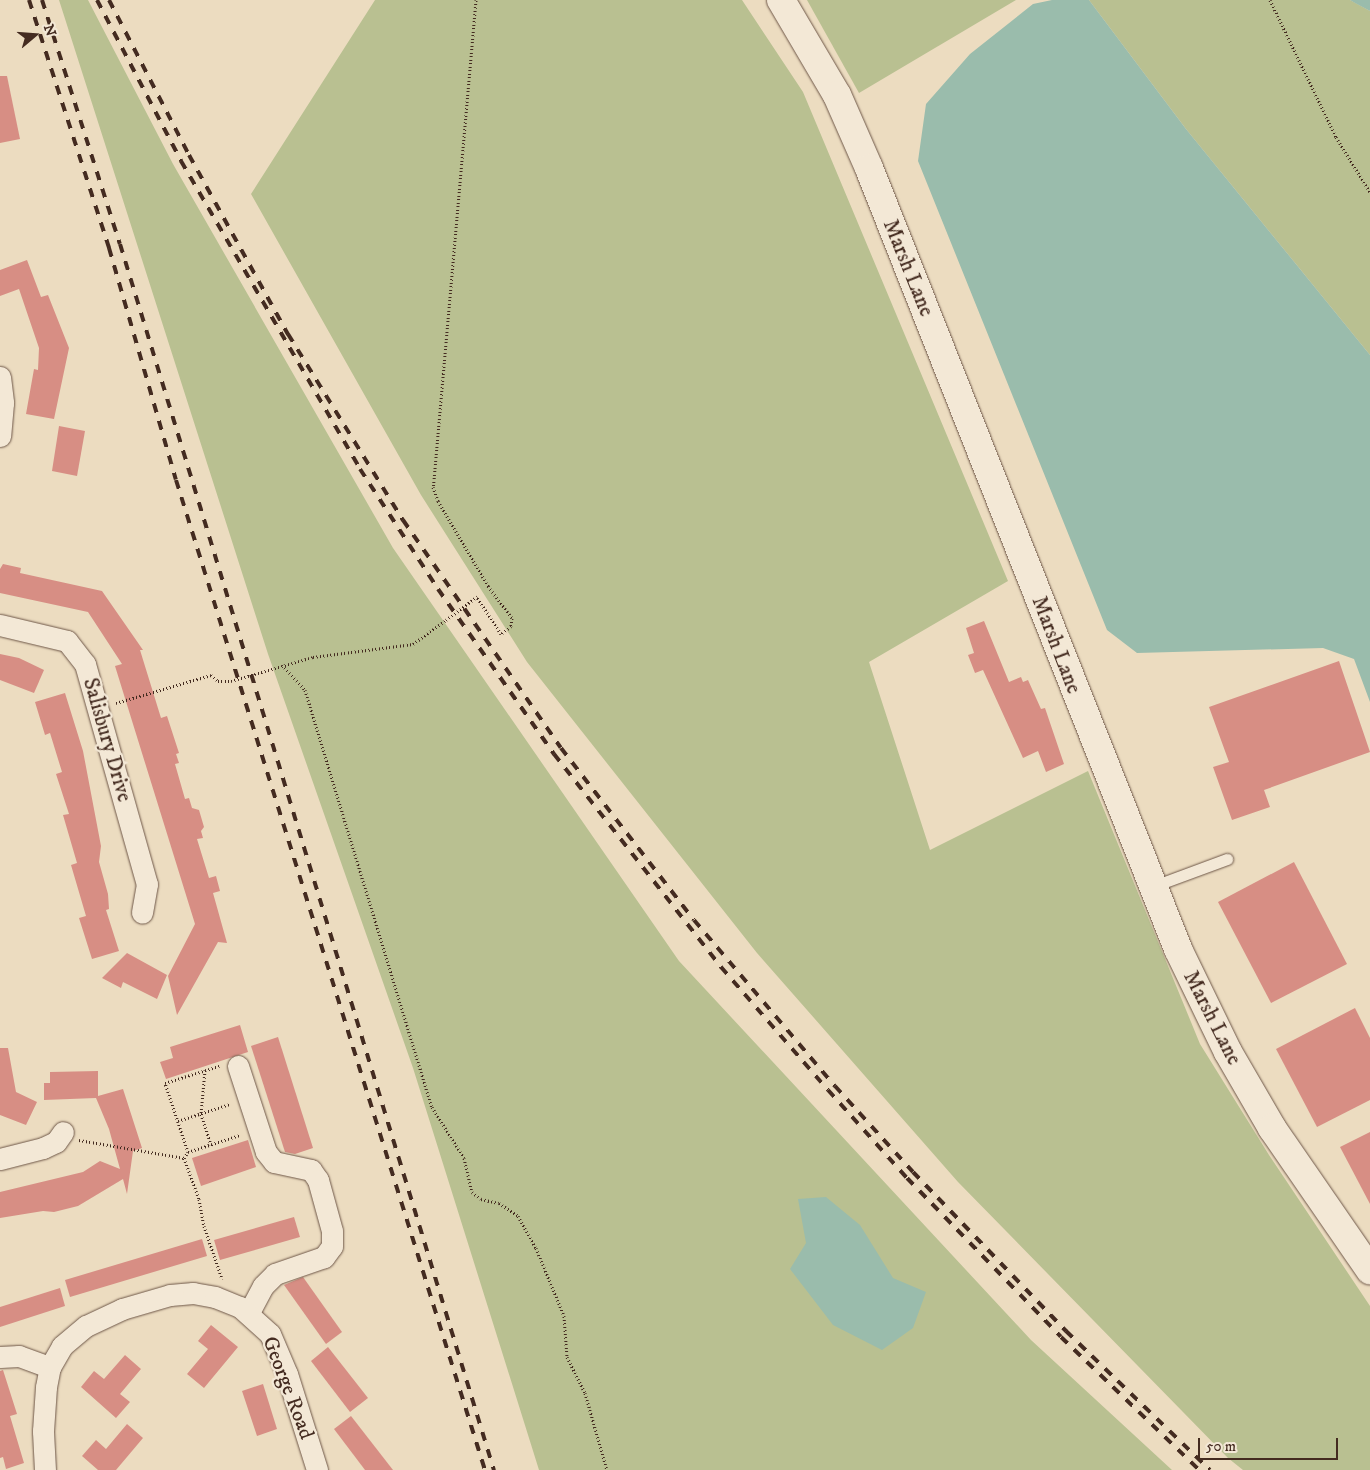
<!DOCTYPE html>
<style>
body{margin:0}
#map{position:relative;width:1370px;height:1470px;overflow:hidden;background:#ecdcc0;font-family:"IM FELL DW Pica",serif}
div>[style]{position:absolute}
.green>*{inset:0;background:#b9c091}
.water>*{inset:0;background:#9abcac}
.building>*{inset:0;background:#d78e84}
.path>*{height:3px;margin-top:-1.5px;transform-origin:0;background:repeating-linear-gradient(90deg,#442b20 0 1px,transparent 0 3.5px)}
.roads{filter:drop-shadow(0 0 1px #6e5748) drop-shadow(0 0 1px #6e5748)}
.service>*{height:11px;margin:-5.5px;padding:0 5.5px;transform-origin:5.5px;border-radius:5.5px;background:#f3e8d6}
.minor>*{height:21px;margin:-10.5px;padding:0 10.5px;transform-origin:10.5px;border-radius:10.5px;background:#f3e8d6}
.secondary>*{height:28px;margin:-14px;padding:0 14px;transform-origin:14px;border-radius:14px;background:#f3e8d6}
.rail>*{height:4px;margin-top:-2px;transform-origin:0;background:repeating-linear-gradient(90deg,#442b20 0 9px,transparent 0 18px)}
.path-bridge>*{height:3px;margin-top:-1.5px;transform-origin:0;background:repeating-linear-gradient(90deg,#442b20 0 1px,transparent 0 3.5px)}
span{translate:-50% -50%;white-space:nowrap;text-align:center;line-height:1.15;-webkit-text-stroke:4.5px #f3e8d6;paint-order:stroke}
.street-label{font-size:21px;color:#442b20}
.north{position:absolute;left:10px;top:10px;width:50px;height:50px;-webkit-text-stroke:4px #f3e8d6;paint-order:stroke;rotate:72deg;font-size:14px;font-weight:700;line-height:20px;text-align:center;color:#442b20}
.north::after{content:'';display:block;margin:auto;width:18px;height:22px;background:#442b20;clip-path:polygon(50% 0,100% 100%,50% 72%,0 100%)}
.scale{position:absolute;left:1198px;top:1438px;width:140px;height:22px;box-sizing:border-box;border:2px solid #442b20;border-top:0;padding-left:6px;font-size:15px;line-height:18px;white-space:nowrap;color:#442b20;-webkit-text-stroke:4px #f3e8d6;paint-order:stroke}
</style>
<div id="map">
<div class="green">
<i style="clip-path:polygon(59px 0,88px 0,173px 164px,393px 548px,679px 961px,1031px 1340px,1172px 1470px,539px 1470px,413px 1068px,268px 654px)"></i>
<i style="clip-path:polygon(375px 0,742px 0,803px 92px,1008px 581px,869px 662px,930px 850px,1088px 771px,1200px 1044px,1269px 1155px,1370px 1306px,1370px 1470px,1243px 1470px,1228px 1458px,958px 1182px,757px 953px,527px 662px,421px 495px,251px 194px)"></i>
<i style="clip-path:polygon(807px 0,1016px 0,859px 93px)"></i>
<i style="clip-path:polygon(1089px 0,1350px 0,1370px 11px,1370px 355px,1186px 129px)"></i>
</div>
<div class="water">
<i style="clip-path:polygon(1052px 0,1089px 0,1186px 129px,1370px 355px,1370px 702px,1354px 659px,1323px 648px,1137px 653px,1107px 630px,918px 161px,926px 104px,970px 54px,1033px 4px)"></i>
<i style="clip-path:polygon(1350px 0,1370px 0,1370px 11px,1355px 3px)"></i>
<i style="clip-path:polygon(826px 1197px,860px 1225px,893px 1278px,926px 1292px,913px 1328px,882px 1350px,833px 1325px,790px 1269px,806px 1243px,798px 1199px)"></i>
</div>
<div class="building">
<i style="clip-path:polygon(0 76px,7px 76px,20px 139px,0 143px)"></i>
<i style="clip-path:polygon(27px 260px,41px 297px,48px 295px,69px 348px,54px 419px,26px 414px,34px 369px,38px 370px,39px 348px,19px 289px,0 296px,0 270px)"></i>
<i style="clip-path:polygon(59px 426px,85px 431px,77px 476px,52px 471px)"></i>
<i style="clip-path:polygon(3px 564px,21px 568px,20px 573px,102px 591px,143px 650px,140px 650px,161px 718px,167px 716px,179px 753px,176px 754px,179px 763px,175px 764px,185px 799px,189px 798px,192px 808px,199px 810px,204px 827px,201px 831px,203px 838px,197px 839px,209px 878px,216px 876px,220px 891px,213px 893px,227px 943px,218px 942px,177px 1015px,168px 976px,195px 924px,115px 666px,122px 664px,88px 612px,0 593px,0 569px)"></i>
<i style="clip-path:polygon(984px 621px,1009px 682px,1021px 677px,1023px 682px,1028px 680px,1041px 709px,1045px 708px,1064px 764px,1046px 772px,1038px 751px,1023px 758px,983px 670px,975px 673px,968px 655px,974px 653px,966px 628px)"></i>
<i style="clip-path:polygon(0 654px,19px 658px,44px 670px,34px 693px,0 680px)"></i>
<i style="clip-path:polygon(1339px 661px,1370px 752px,1264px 790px,1270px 807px,1232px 820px,1213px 767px,1229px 762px,1209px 707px)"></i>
<i style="clip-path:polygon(65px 693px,83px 751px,101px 846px,99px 862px,108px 894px,109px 909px,106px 910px,119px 951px,92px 959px,79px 918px,86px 916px,71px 865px,77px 863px,63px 815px,69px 814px,56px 774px,62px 772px,50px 733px,45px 735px,35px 702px)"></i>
<i style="clip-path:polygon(1294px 862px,1347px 964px,1271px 1003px,1218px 902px)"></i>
<i style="clip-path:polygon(127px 953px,167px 975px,157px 999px,123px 982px,121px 988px,102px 978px)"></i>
<i style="clip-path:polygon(1355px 1008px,1370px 1038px,1370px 1100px,1317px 1127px,1276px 1049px)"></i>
<i style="clip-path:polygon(240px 1025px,248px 1052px,166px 1079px,160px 1062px,173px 1058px,170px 1047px)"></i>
<i style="clip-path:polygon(278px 1037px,313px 1148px,295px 1154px,285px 1152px,251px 1046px)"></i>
<i style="clip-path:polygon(0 1048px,8px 1048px,16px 1092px,37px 1102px,26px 1125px,0 1115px)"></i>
<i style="clip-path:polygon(98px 1071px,98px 1096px,123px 1089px,142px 1148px,133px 1151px,127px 1194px,123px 1179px,78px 1206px,54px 1212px,43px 1211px,0 1218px,0 1192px,83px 1172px,100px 1161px,120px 1169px,109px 1129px,96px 1098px,44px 1100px,44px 1083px,50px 1083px,50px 1072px)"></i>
<i style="clip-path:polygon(1370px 1132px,1370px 1204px,1340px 1147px)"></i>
<i style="clip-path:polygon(248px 1140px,256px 1167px,201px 1186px,192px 1158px)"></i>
<i style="clip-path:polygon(294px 1217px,300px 1237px,220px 1260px,214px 1240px)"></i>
<i style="clip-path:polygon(202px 1239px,207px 1256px,70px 1297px,65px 1280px)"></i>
<i style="clip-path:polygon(303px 1277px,342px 1332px,326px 1344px,284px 1285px)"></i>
<i style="clip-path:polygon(60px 1288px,65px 1306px,0 1327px,0 1307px)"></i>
<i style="clip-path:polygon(211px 1325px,238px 1347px,204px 1388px,187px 1374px,208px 1349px,198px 1341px)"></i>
<i style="clip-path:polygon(328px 1347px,368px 1398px,350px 1412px,311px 1361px)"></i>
<i style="clip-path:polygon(125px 1355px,141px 1369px,120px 1394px,130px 1402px,116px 1418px,81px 1387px,94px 1371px,104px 1379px)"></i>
<i style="clip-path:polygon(3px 1370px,17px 1414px,10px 1416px,24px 1463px,6px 1469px,3px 1457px,0 1458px,0 1371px)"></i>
<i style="clip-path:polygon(263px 1384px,277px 1429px,257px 1436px,242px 1391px)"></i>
<i style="clip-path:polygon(351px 1416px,393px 1470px,365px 1470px,334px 1429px)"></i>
<i style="clip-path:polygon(127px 1424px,143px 1438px,116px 1470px,98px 1470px,82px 1456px,96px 1440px,106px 1449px)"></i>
</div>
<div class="path">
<i style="left:476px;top:0;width:489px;rotate:95deg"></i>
<i style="left:433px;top:487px;width:15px;rotate:70deg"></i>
<i style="left:438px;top:501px;width:99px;rotate:59.5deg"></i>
<i style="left:488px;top:586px;width:40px;rotate:53deg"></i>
<i style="left:512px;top:618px;width:8px;rotate:97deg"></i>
<i style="left:511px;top:626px;width:13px;rotate:141deg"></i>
<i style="left:501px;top:634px;width:44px;rotate:-123deg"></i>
<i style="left:1270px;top:0;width:152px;rotate:64.3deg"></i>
<i style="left:1336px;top:137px;width:65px;rotate:58.3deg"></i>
<i style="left:282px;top:665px;width:34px;rotate:47deg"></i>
<i style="left:305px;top:690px;width:436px;rotate:73.1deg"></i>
<i style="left:432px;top:1107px;width:60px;rotate:57.9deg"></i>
<i style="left:464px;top:1158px;width:35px;rotate:77deg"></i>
<i style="left:472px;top:1192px;width:11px;rotate:38deg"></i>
<i style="left:481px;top:1199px;width:18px;rotate:13deg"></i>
<i style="left:499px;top:1203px;width:23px;rotate:34deg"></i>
<i style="left:518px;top:1216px;width:37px;rotate:61deg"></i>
<i style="left:536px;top:1248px;width:74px;rotate:67.6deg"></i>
<i style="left:564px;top:1316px;width:41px;rotate:85.8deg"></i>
<i style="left:567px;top:1357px;width:40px;rotate:63.4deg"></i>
<i style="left:585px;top:1393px;width:80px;rotate:74.1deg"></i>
<i style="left:116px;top:703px;width:99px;rotate:-16.4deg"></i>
<i style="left:211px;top:675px;width:9px;rotate:41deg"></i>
<i style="left:218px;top:681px;width:13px"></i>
<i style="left:231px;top:681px;width:85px;rotate:-16.3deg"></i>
<i style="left:313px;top:657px;width:101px;rotate:-7.4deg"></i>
<i style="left:413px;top:644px;width:41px;rotate:-36deg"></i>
<i style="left:205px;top:1070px;width:44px;rotate:95.2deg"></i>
<i style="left:201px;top:1114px;width:32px;rotate:72deg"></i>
<i style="left:178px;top:1121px;width:55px;rotate:-18.1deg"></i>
<i style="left:79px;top:1140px;width:107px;rotate:9.7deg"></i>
<i style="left:184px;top:1158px;width:44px;rotate:69.9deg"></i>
<i style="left:199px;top:1199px;width:27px;rotate:80deg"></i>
<i style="left:204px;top:1226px;width:56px;rotate:71.2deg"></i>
<i style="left:188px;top:1152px;width:73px;rotate:-108.4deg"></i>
<i style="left:165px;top:1083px;width:57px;rotate:-17.5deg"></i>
<i style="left:184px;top:1158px;width:7px;rotate:-56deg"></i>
<i style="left:188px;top:1152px;width:55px;rotate:-18.1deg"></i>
</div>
<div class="roads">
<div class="service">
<i style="left:1154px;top:886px;width:78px;rotate:-20.3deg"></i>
</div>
<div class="minor">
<i style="left:0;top:377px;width:26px;rotate:83deg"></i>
<i style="left:3px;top:403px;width:33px;rotate:95deg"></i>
<i style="left:0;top:625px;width:69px;rotate:13.4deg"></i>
<i style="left:67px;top:641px;width:29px;rotate:52deg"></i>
<i style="left:85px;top:664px;width:229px;rotate:74.3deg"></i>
<i style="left:147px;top:884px;width:29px;rotate:100deg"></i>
<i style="left:238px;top:1066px;width:90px;rotate:72deg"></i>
<i style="left:266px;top:1152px;width:13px;rotate:51deg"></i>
<i style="left:274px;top:1162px;width:38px;rotate:12deg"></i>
<i style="left:311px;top:1170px;width:12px;rotate:55deg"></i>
<i style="left:318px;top:1180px;width:53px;rotate:74.6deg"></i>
<i style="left:332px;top:1231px;width:15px;rotate:90deg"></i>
<i style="left:332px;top:1246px;width:14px;rotate:126deg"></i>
<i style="left:324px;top:1257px;width:52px;rotate:160.9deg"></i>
<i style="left:275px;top:1274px;width:17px;rotate:135deg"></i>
<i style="left:263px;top:1286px;width:30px;rotate:118deg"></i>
<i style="left:0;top:1159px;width:44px;rotate:-14.3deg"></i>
<i style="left:43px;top:1148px;width:14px;rotate:-25deg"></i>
<i style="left:56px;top:1142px;width:12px;rotate:-55deg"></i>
<i style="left:0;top:1357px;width:19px;rotate:-3deg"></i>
<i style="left:19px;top:1356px;width:33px;rotate:20deg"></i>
<i style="left:45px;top:1470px;width:39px;rotate:-93deg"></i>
<i style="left:43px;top:1431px;width:44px;rotate:-86.1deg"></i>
<i style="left:46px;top:1387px;width:20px;rotate:-79deg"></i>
<i style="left:50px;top:1367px;width:24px;rotate:-60deg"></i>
<i style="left:62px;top:1346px;width:31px;rotate:-40deg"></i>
<i style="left:86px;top:1326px;width:40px;rotate:-25deg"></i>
<i style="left:122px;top:1309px;width:50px;rotate:-16.3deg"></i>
<i style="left:170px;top:1295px;width:23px;rotate:-5deg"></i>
<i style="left:193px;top:1293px;width:22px;rotate:10deg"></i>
<i style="left:215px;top:1297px;width:27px;rotate:22deg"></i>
<i style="left:240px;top:1307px;width:40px;rotate:42deg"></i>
<i style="left:270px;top:1334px;width:43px;rotate:67deg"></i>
<i style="left:287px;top:1374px;width:101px;rotate:72.6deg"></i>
</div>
<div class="secondary">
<i style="left:781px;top:0;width:110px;rotate:59.5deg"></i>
<i style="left:837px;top:95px;width:80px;rotate:66.3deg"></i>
<i style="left:869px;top:168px;width:840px;rotate:68.41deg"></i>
<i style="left:1178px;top:949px;width:114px;rotate:64.1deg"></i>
<i style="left:1228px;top:1052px;width:88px;rotate:59.9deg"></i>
<i style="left:1272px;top:1128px;width:173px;rotate:55.4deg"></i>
</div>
</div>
<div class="rail">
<i style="left:29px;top:0;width:261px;rotate:72.1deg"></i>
<i style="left:109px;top:248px;width:241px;rotate:73.9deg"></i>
<i style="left:176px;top:480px;width:1037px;rotate:72.67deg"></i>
<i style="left:42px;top:0;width:256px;rotate:72.3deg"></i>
<i style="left:120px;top:244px;width:1282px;rotate:73.04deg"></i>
<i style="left:97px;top:0;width:182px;rotate:62.4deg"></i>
<i style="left:181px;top:161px;width:356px;rotate:59.8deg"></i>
<i style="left:360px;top:469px;width:143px;rotate:57deg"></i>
<i style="left:438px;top:589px;width:202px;rotate:54.9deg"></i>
<i style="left:554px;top:754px;width:271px;rotate:51.9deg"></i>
<i style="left:721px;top:967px;width:163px;rotate:49deg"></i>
<i style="left:828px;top:1090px;width:118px;rotate:48.1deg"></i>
<i style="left:907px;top:1178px;width:221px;rotate:45.9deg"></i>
<i style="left:1061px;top:1337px;width:192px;rotate:43.9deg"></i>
<i style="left:109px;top:0;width:174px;rotate:62.7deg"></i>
<i style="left:189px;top:155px;width:205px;rotate:61.1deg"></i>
<i style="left:288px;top:334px;width:219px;rotate:58.3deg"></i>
<i style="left:403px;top:520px;width:277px;rotate:55.3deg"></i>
<i style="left:561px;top:748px;width:217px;rotate:52.3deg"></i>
<i style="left:694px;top:920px;width:218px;rotate:49.7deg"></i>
<i style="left:835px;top:1086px;width:116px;rotate:47.8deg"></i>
<i style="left:913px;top:1172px;width:221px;rotate:46.1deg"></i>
<i style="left:1066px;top:1331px;width:200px;rotate:44deg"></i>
</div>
<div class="path-bridge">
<i style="left:446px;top:620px;width:39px;rotate:-37deg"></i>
</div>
<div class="street-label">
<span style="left:908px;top:268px;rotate:68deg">Marsh Lane</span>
<span style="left:1056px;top:645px;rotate:69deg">Marsh Lane</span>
<span style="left:107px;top:740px;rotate:74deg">Salisbury Drive</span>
<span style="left:1212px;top:1018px;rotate:63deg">Marsh Lane</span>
<span style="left:288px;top:1388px;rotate:69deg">George Road</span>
</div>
<div class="north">N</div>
<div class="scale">50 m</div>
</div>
